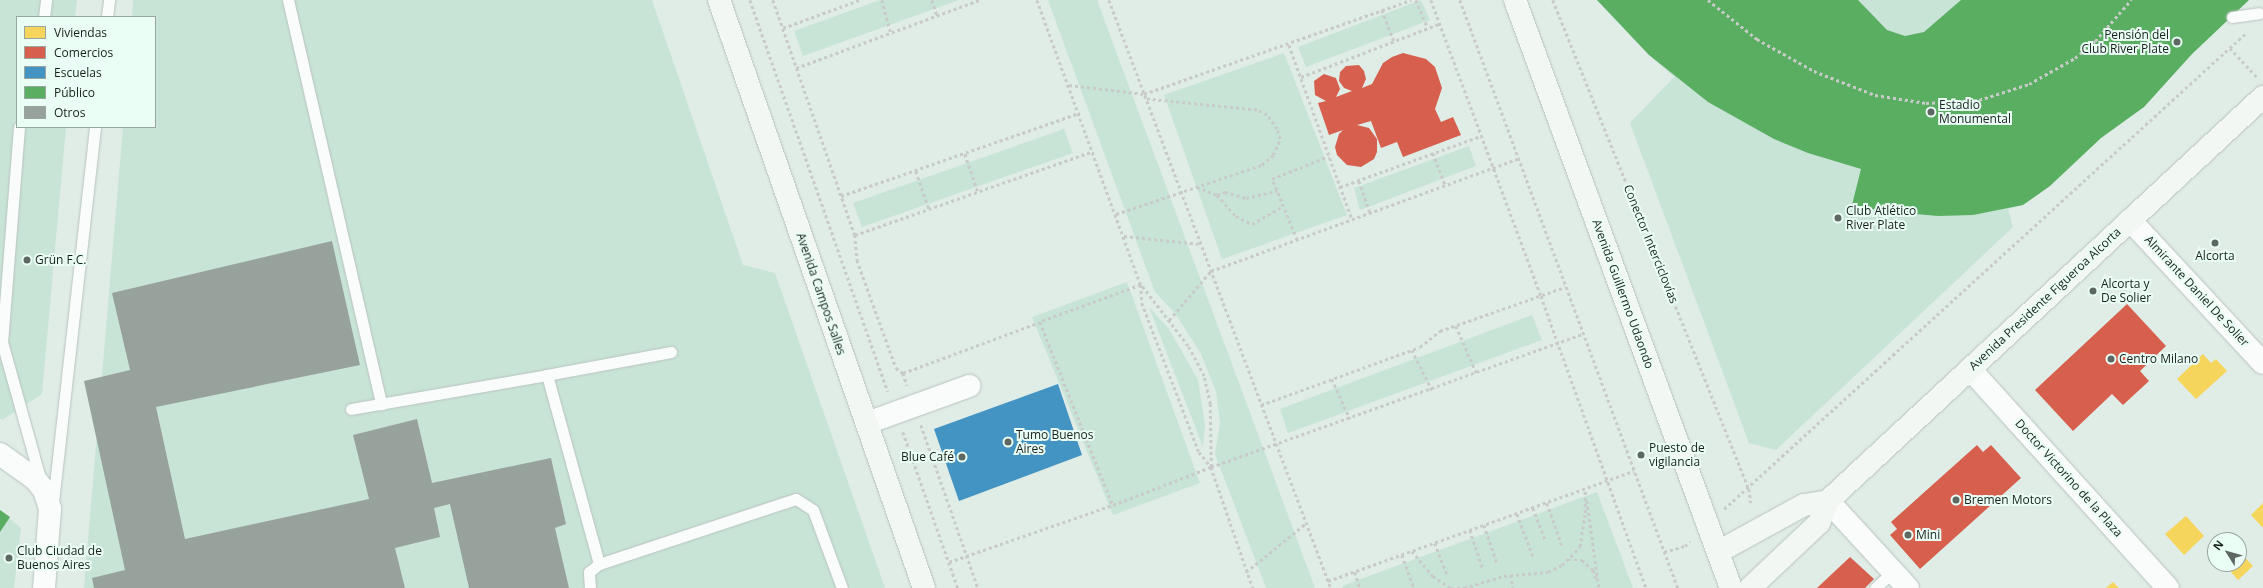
<!DOCTYPE html>
<meta charset="utf-8">
<style>
body{margin:0}
#map{position:relative;width:2263px;height:588px;overflow:hidden;background:#e0ece6;font-family:"Open Sans",sans-serif}
div>[style]{position:absolute}
.green>*{inset:0;background:#c8e4d7}
.homes>*{inset:0;background:#f6d55c}
.shops>*{inset:0;background:#d6604d}
.schools>*{inset:0;background:#4393c3}
.public>*{inset:0;background:#5aae61}
.building>*{inset:0;background:#98a29d}
.path>*{height:2.5px;margin-top:-1.25px;transform-origin:0;background:repeating-linear-gradient(90deg,#c8cbca 0 3px,transparent 0 6px)}
.roads{filter:drop-shadow(0 0 1px #b9c3be) drop-shadow(0 0 1px #b9c3be)}
.lane>*{height:11px;margin:-5.5px;padding:0 5.5px;transform-origin:5.5px;border-radius:5.5px;background:#fafcfb}
.street>*{height:22px;margin:-11px;padding:0 11px;transform-origin:11px;border-radius:11px;background:#fafcfb}
.secondary>*{height:22px;margin:-11px;padding:0 11px;transform-origin:11px;border-radius:11px;background:#f2f7f4}
.dots>*{width:11px;height:11px;translate:-50% -50%;box-sizing:border-box;border:2px solid #ebfef5;border-radius:50%}
span{translate:-50% -50%;white-space:nowrap;text-align:center;line-height:1.15;-webkit-text-stroke:4px #ebfef5;paint-order:stroke}
.poi-label{font-size:12px;color:#18211d}
.right{translate:-100% -50%;text-align:right}
.left{translate:0 -50%;text-align:left}
.street-label{font-size:12px;color:#18211d}
.legend{position:absolute;left:16px;top:16px;width:140px;height:112px;box-sizing:border-box;background:#ebfef5;border:1px solid #97a69f;margin:0;padding:5px 7px;list-style:none;font-size:12px;color:#18211d}
.legend li{display:flex;align-items:center;gap:8px;height:20px}
.legend b{width:20px;border:1px solid #97a69f}
.north{position:absolute;left:2207px;top:532px;width:40px;height:40px;box-sizing:border-box;background:#ebfef5;border:1px solid #97a69f;border-radius:50%;rotate:307deg;font-size:11px;font-weight:700;line-height:16px;text-align:center;color:#18211d}
.north::after{content:'';display:block;margin:auto;width:14px;height:18px;background:#5e6863;clip-path:polygon(50% 0,100% 100%,50% 72%,0 100%)}
</style>
<div id="map">
<div class="green">
<i style="clip-path:polygon(0 0,77px 0,75px 17px,17px 17px,17px 127px,66px 127px,42px 394px,2px 420px,0 418px)"></i>
<i style="clip-path:polygon(133px 0,652px 0,743px 265px,775px 273px,885px 588px,84px 588px,123px 127px,155px 127px,155px 17px,132px 17px)"></i>
<i style="clip-path:polygon(880px 0,959px 0,803px 56px,794px 31px)"></i>
<i style="clip-path:polygon(1048px 0,1097px 0,1315px 588px,1266px 588px,1215px 454px,1220px 423px,1216px 392px,1201px 354px,1175px 313px,1155px 292px)"></i>
<i style="clip-path:polygon(1421px 0,1430px 20px,1306px 67px,1298px 47px)"></i>
<i style="clip-path:polygon(1597px 0,2249px 0,2192px 54px,2144px 107px,2101px 138px,2023px 205px,2008px 209px,2013px 227px,1776px 450px,1749px 443px,1630px 123px,1674px 77px,1649px 55px)"></i>
<i style="clip-path:polygon(1284px 53px,1347px 215px,1222px 259px,1164px 95px)"></i>
<i style="clip-path:polygon(1064px 129px,1073px 153px,862px 227px,853px 203px)"></i>
<i style="clip-path:polygon(1469px 146px,1476px 166px,1360px 210px,1354px 188px)"></i>
<i style="clip-path:polygon(1127px 282px,1200px 483px,1113px 515px,1032px 317px)"></i>
<i style="clip-path:polygon(1149px 307px,1169px 329px,1198px 380px,1205px 425px,1203px 447px)"></i>
<i style="clip-path:polygon(1532px 315px,1542px 340px,1288px 433px,1280px 409px)"></i>
<i style="clip-path:polygon(1597px 492px,1633px 588px,1343px 588px,1342px 586px)"></i>
<i style="clip-path:polygon(0 510px,21px 528px,14px 588px,0 588px)"></i>
</div>
<div class="homes">
<i style="clip-path:polygon(2203px 354px,2211px 363px,2216px 359px,2227px 371px,2196px 399px,2177px 379px)"></i>
<i style="clip-path:polygon(2263px 503px,2263px 528px,2251px 515px)"></i>
<i style="clip-path:polygon(2186px 516px,2204px 536px,2184px 555px,2165px 534px)"></i>
<i style="clip-path:polygon(2239px 551px,2253px 566px,2238px 580px,2224px 564px,2239px 564px)"></i>
<i style="clip-path:polygon(2113px 582px,2119px 588px,2106px 588px)"></i>
</div>
<div class="shops">
<i style="clip-path:polygon(1403px 53px,1426px 59px,1435px 67px,1442px 88px,1435px 109px,1441px 122px,1453px 117px,1461px 135px,1403px 157px,1397px 142px,1381px 148px,1371px 121px,1357px 125px,1369px 128px,1377px 139px,1377px 152px,1374px 159px,1361px 167px,1347px 165px,1337px 155px,1335px 147px,1339px 134px,1343px 130px,1329px 135px,1318px 103px,1326px 101px,1315px 95px,1314px 81px,1324px 74px,1336px 78px,1340px 89px,1336px 97px,1352px 91px,1344px 88px,1339px 81px,1340px 72px,1346px 66px,1359px 65px,1364px 71px,1366px 79px,1362px 88px,1372px 84px,1383px 63px,1392px 57px)"></i>
<i style="clip-path:polygon(2127px 304px,2166px 346px,2140px 371px,2149px 381px,2123px 405px,2112px 394px,2073px 431px,2035px 390px)"></i>
<i style="clip-path:polygon(1977px 445px,1983px 452px,1991px 445px,2021px 478px,1920px 569px,1890px 535px,1897px 529px,1891px 522px)"></i>
<i style="clip-path:polygon(1850px 557px,1874px 579px,1865px 588px,1817px 588px)"></i>
</div>
<div class="schools">
<i style="clip-path:polygon(1058px 384px,1082px 455px,959px 501px,934px 429px)"></i>
</div>
<div class="public">
<i style="clip-path:polygon(1597px 0,1858px 0,1887px 30px,1905px 36px,1924px 32px,1961px 0,2249px 0,2192px 54px,2144px 107px,2101px 138px,2050px 186px,2023px 205px,1973px 215px,1938px 216px,1883px 211px,1852px 205px,1861px 169px,1808px 153px,1774px 139px,1708px 102px,1649px 55px)"></i>
<i style="clip-path:polygon(0 510px,10px 517px,0 532px)"></i>
</div>
<div class="building">
<i style="clip-path:polygon(332px 241px,360px 365px,156px 407px,185px 539px,369px 499px,353px 435px,417px 419px,432px 483px,551px 458px,566px 524px,555px 528px,569px 588px,469px 588px,450px 504px,434px 508px,440px 537px,395px 548px,405px 588px,94px 588px,92px 578px,125px 570px,84px 381px,130px 370px,112px 293px)"></i>
</div>
<div class="path">
<i style="left:750px;top:0;width:415px;rotate:70.6deg"></i>
<i style="left:773px;top:0;width:249px;rotate:70.8deg"></i>
<i style="left:855px;top:235px;width:25px;rotate:85deg"></i>
<i style="left:857px;top:260px;width:115px;rotate:70.1deg"></i>
<i style="left:896px;top:368px;width:9px;rotate:36deg"></i>
<i style="left:903px;top:373px;width:13px;rotate:72deg"></i>
<i style="left:882px;top:0;width:34px;rotate:75deg"></i>
<i style="left:932px;top:0;width:16px;rotate:72deg"></i>
<i style="left:1037px;top:0;width:303px;rotate:70deg"></i>
<i style="left:1141px;top:285px;width:18px;rotate:87deg"></i>
<i style="left:1142px;top:303px;width:160px;rotate:69.1deg"></i>
<i style="left:1199px;top:452px;width:19px;rotate:51deg"></i>
<i style="left:1211px;top:467px;width:128px;rotate:70.9deg"></i>
<i style="left:1109px;top:0;width:629px;rotate:69.32deg"></i>
<i style="left:1416px;top:0;width:30px;rotate:67deg"></i>
<i style="left:1431px;top:0;width:316px;rotate:69.6deg"></i>
<i style="left:1541px;top:296px;width:310px;rotate:70.2deg"></i>
<i style="left:1460px;top:0;width:627px;rotate:69.66deg"></i>
<i style="left:1553px;top:0;width:527px;rotate:68.16deg"></i>
<i style="left:1749px;top:489px;width:14px;rotate:82deg"></i>
<i style="left:1708px;top:0;width:63px;rotate:38.5deg"></i>
<i style="left:1757px;top:39px;width:65px;rotate:29.3deg"></i>
<i style="left:1814px;top:71px;width:66px;rotate:21.5deg"></i>
<i style="left:1875px;top:95px;width:52px;rotate:8.9deg"></i>
<i style="left:1926px;top:103px;width:53px;rotate:-3.2deg"></i>
<i style="left:1979px;top:100px;width:52px;rotate:-17.7deg"></i>
<i style="left:2029px;top:84px;width:53px;rotate:-29.5deg"></i>
<i style="left:2075px;top:58px;width:26px;rotate:-40deg"></i>
<i style="left:2095px;top:41px;width:55px;rotate:-48.7deg"></i>
<i style="left:1382px;top:10px;width:33px;rotate:69deg"></i>
<i style="left:783px;top:28px;width:81px;rotate:-20.2deg"></i>
<i style="left:1289px;top:45px;width:185px;rotate:70.1deg"></i>
<i style="left:2230px;top:48px;width:40px;rotate:47deg"></i>
<i style="left:796px;top:68px;width:195px;rotate:-20.4deg"></i>
<i style="left:1301px;top:77px;width:148px;rotate:-21deg"></i>
<i style="left:1069px;top:85px;width:76px;rotate:6.8deg"></i>
<i style="left:1144px;top:94px;width:283px;rotate:-19.4deg"></i>
<i style="left:1433px;top:153px;width:34px;rotate:69deg"></i>
<i style="left:965px;top:154px;width:39px;rotate:71deg"></i>
<i style="left:916px;top:171px;width:40px;rotate:71.1deg"></i>
<i style="left:1359px;top:181px;width:34px;rotate:71deg"></i>
<i style="left:1197px;top:187px;width:22px;rotate:22deg"></i>
<i style="left:1217px;top:195px;width:28px;rotate:48deg"></i>
<i style="left:1236px;top:216px;width:18px;rotate:27deg"></i>
<i style="left:1252px;top:224px;width:36px;rotate:-30deg"></i>
<i style="left:1340px;top:187px;width:150px;rotate:-19.9deg"></i>
<i style="left:1217px;top:195px;width:9px;rotate:-21deg"></i>
<i style="left:1225px;top:192px;width:22px;rotate:16deg"></i>
<i style="left:1246px;top:198px;width:32px;rotate:-13deg"></i>
<i style="left:841px;top:196px;width:253px;rotate:-19.2deg"></i>
<i style="left:1116px;top:214px;width:154px;rotate:-18.6deg"></i>
<i style="left:1262px;top:165px;width:15px;rotate:-42deg"></i>
<i style="left:1273px;top:155px;width:17px;rotate:-66deg"></i>
<i style="left:1280px;top:139px;width:10px;rotate:-107deg"></i>
<i style="left:1277px;top:129px;width:17px;rotate:-126deg"></i>
<i style="left:1267px;top:115px;width:11px;rotate:-153deg"></i>
<i style="left:1257px;top:110px;width:112px;rotate:-174.3deg"></i>
<i style="left:855px;top:235px;width:252px;rotate:-19.4deg"></i>
<i style="left:1124px;top:236px;width:77px;rotate:5.9deg"></i>
<i style="left:1297px;top:240px;width:66px;rotate:-112.3deg"></i>
<i style="left:1272px;top:179px;width:61px;rotate:-22deg"></i>
<i style="left:1169px;top:320px;width:65px;rotate:-49.4deg"></i>
<i style="left:1211px;top:271px;width:329px;rotate:-20.1deg"></i>
<i style="left:1456px;top:326px;width:52px;rotate:66.4deg"></i>
<i style="left:1412px;top:350px;width:45px;rotate:63.4deg"></i>
<i style="left:903px;top:373px;width:146px;rotate:-20.4deg"></i>
<i style="left:1332px;top:379px;width:44px;rotate:65.8deg"></i>
<i style="left:1261px;top:405px;width:169px;rotate:-20deg"></i>
<i style="left:1420px;top:347px;width:26px;rotate:-39deg"></i>
<i style="left:1440px;top:331px;width:133px;rotate:-19.4deg"></i>
<i style="left:921px;top:425px;width:173px;rotate:70.7deg"></i>
<i style="left:903px;top:432px;width:165px;rotate:70.6deg"></i>
<i style="left:1211px;top:467px;width:63px;rotate:-90.9deg"></i>
<i style="left:1210px;top:404px;width:29px;rotate:-102deg"></i>
<i style="left:1204px;top:376px;width:34px;rotate:-118deg"></i>
<i style="left:1188px;top:346px;width:77px;rotate:-127.6deg"></i>
<i style="left:1141px;top:285px;width:108px;rotate:159.9deg"></i>
<i style="left:1040px;top:322px;width:197px;rotate:68.3deg"></i>
<i style="left:1113px;top:505px;width:105px;rotate:-21.2deg"></i>
<i style="left:1211px;top:467px;width:395px;rotate:-19.7deg"></i>
<i style="left:1587px;top:501px;width:88px;rotate:82.1deg"></i>
<i style="left:1547px;top:503px;width:48px;rotate:70.4deg"></i>
<i style="left:1533px;top:508px;width:34px;rotate:69deg"></i>
<i style="left:1724px;top:509px;width:706px;rotate:-42.36deg"></i>
<i style="left:1517px;top:514px;width:45px;rotate:69.1deg"></i>
<i style="left:1484px;top:525px;width:39px;rotate:71deg"></i>
<i style="left:1470px;top:530px;width:41px;rotate:71.6deg"></i>
<i style="left:1435px;top:543px;width:36px;rotate:69deg"></i>
<i style="left:1412px;top:551px;width:33px;rotate:50deg"></i>
<i style="left:1433px;top:576px;width:22px;rotate:34deg"></i>
<i style="left:1451px;top:588px;width:13px"></i>
<i style="left:1464px;top:588px;width:42px;rotate:-16.7deg"></i>
<i style="left:1504px;top:576px;width:44px;rotate:-5.2deg"></i>
<i style="left:1548px;top:572px;width:16px;rotate:-27deg"></i>
<i style="left:1562px;top:565px;width:25px;rotate:-45deg"></i>
<i style="left:1580px;top:547px;width:34px;rotate:-82deg"></i>
<i style="left:1585px;top:513px;width:24px;rotate:-90deg"></i>
<i style="left:1664px;top:552px;width:22px;rotate:-16deg"></i>
<i style="left:1685px;top:546px;width:7px;rotate:-45deg"></i>
<i style="left:1402px;top:555px;width:35px;rotate:70deg"></i>
<i style="left:1568px;top:560px;width:14px"></i>
<i style="left:1582px;top:560px;width:15px;rotate:42deg"></i>
<i style="left:1593px;top:570px;width:9px;rotate:69deg"></i>
<i style="left:949px;top:562px;width:174px;rotate:-19.2deg"></i>
<i style="left:1246px;top:572px;width:76px;rotate:-39.1deg"></i>
<i style="left:1355px;top:572px;width:17px;rotate:73deg"></i>
<i style="left:1511px;top:575px;width:13px;rotate:81deg"></i>
<i style="left:1328px;top:581px;width:325px;rotate:-19.8deg"></i>
</div>
<div class="roads">
<div class="lane">
<i style="left:288px;top:0;width:415px;rotate:77deg"></i>
<i style="left:44px;top:17px;width:17px;rotate:-83deg"></i>
<i style="left:107px;top:17px;width:17px;rotate:-83deg"></i>
<i style="left:2232px;top:17px;width:27px;rotate:-8deg"></i>
<i style="left:19px;top:127px;width:216px;rotate:94.5deg"></i>
<i style="left:2px;top:342px;width:145px;rotate:74.4deg"></i>
<i style="left:671px;top:352px;width:126px;rotate:169.5deg"></i>
<i style="left:547px;top:375px;width:196px;rotate:74.6deg"></i>
<i style="left:599px;top:564px;width:207px;rotate:-18.3deg"></i>
<i style="left:796px;top:499px;width:20px;rotate:33deg"></i>
<i style="left:813px;top:510px;width:83px;rotate:69.6deg"></i>
<i style="left:351px;top:409px;width:199px;rotate:-9.8deg"></i>
<i style="left:53px;top:502px;width:377px;rotate:-83.6deg"></i>
<i style="left:590px;top:588px;width:16px;rotate:-94deg"></i>
<i style="left:589px;top:572px;width:13px;rotate:-39deg"></i>
<i style="left:1875px;top:588px;width:24px;rotate:-42deg"></i>
</div>
<div class="street">
<i style="left:2130px;top:220px;width:195px;rotate:47.1deg"></i>
<i style="left:1970px;top:369px;width:295px;rotate:47.9deg"></i>
<i style="left:867px;top:423px;width:109px;rotate:-19.9deg"></i>
<i style="left:0;top:454px;width:43px;rotate:35.5deg"></i>
<i style="left:35px;top:479px;width:14px;rotate:51deg"></i>
<i style="left:44px;top:490px;width:20px;rotate:72deg"></i>
<i style="left:50px;top:509px;width:79px;rotate:94.3deg"></i>
<i style="left:1828px;top:501px;width:118px;rotate:47.4deg"></i>
</div>
<div class="secondary">
<i style="left:719px;top:0;width:623px;rotate:70.78deg"></i>
<i style="left:1515px;top:0;width:626px;rotate:69.83deg"></i>
<i style="left:1718px;top:552px;width:98px;rotate:-28.7deg"></i>
<i style="left:1804px;top:505px;width:24px;rotate:-9deg"></i>
<i style="left:1750px;top:588px;width:95px;rotate:-43.3deg"></i>
<i style="left:1819px;top:523px;width:24px;rotate:-68deg"></i>
<i style="left:1828px;top:501px;width:594px;rotate:-42.88deg"></i>
</div>
</div>
<div class="dots">
<i style="left:2177px;top:42px;background:#5e6863"></i>
<i style="left:1931px;top:112px;background:#5e6863"></i>
<i style="left:1838px;top:218px;background:#5e6863"></i>
<i style="left:2215px;top:243px;background:#5e6863"></i>
<i style="left:27px;top:260px;background:#5e6863"></i>
<i style="left:2093px;top:291px;background:#5e6863"></i>
<i style="left:2111px;top:359px;background:#5e6863"></i>
<i style="left:1008px;top:442px;background:#5e6863"></i>
<i style="left:1641px;top:455px;background:#5e6863"></i>
<i style="left:962px;top:457px;background:#5e6863"></i>
<i style="left:1956px;top:500px;background:#5e6863"></i>
<i style="left:1908px;top:535px;background:#5e6863"></i>
<i style="left:9px;top:558px;background:#5e6863"></i>
</div>
<div class="poi-label">
<span class="right" style="left:2169px;top:42px">Pensión del<br>Club River Plate</span>
<span class="left" style="left:1939px;top:112px">Estadio<br>Monumental</span>
<span class="left" style="left:1846px;top:218px">Club Atlético<br>River Plate</span>
<span style="left:2215px;top:256px">Alcorta</span>
<span class="left" style="left:35px;top:260px">Grün F.C.</span>
<span class="left" style="left:2101px;top:291px">Alcorta y<br>De Solier</span>
<span class="left" style="left:2119px;top:359px">Centro Milano</span>
<span class="left" style="left:1016px;top:442px">Tumo Buenos<br>Aires</span>
<span class="left" style="left:1649px;top:455px">Puesto de<br>vigilancia</span>
<span class="right" style="left:954px;top:457px">Blue Café</span>
<span class="left" style="left:1964px;top:500px">Bremen Motors</span>
<span class="left" style="left:1916px;top:535px">Mini</span>
<span class="left" style="left:17px;top:558px">Club Ciudad de<br>Buenos Aires</span>
</div>
<div class="street-label">
<span style="left:1651px;top:244px;rotate:68deg">Conector Interciclovías</span>
<span style="left:2197px;top:291px;rotate:47deg">Almirante Daniel De Solier</span>
<span style="left:821px;top:294px;rotate:71deg">Avenida Campos Salles</span>
<span style="left:1623px;top:294px;rotate:70deg">Avenida Guillermo Udaondo</span>
<span style="left:2045px;top:299px;rotate:-43deg">Avenida Presidente Figueroa Alcorta</span>
<span style="left:2069px;top:478px;rotate:48deg">Doctor Victorino de la Plaza</span>
</div>
<ul class="legend">
<li><b style="height:11px;background:#f6d55c"></b>Viviendas</li>
<li><b style="height:11px;background:#d6604d"></b>Comercios</li>
<li><b style="height:11px;background:#4393c3"></b>Escuelas</li>
<li><b style="height:11px;background:#5aae61"></b>Público</li>
<li><b style="height:11px;background:#98a29d"></b>Otros</li>
</ul>
<div class="north">N</div>
</div>
